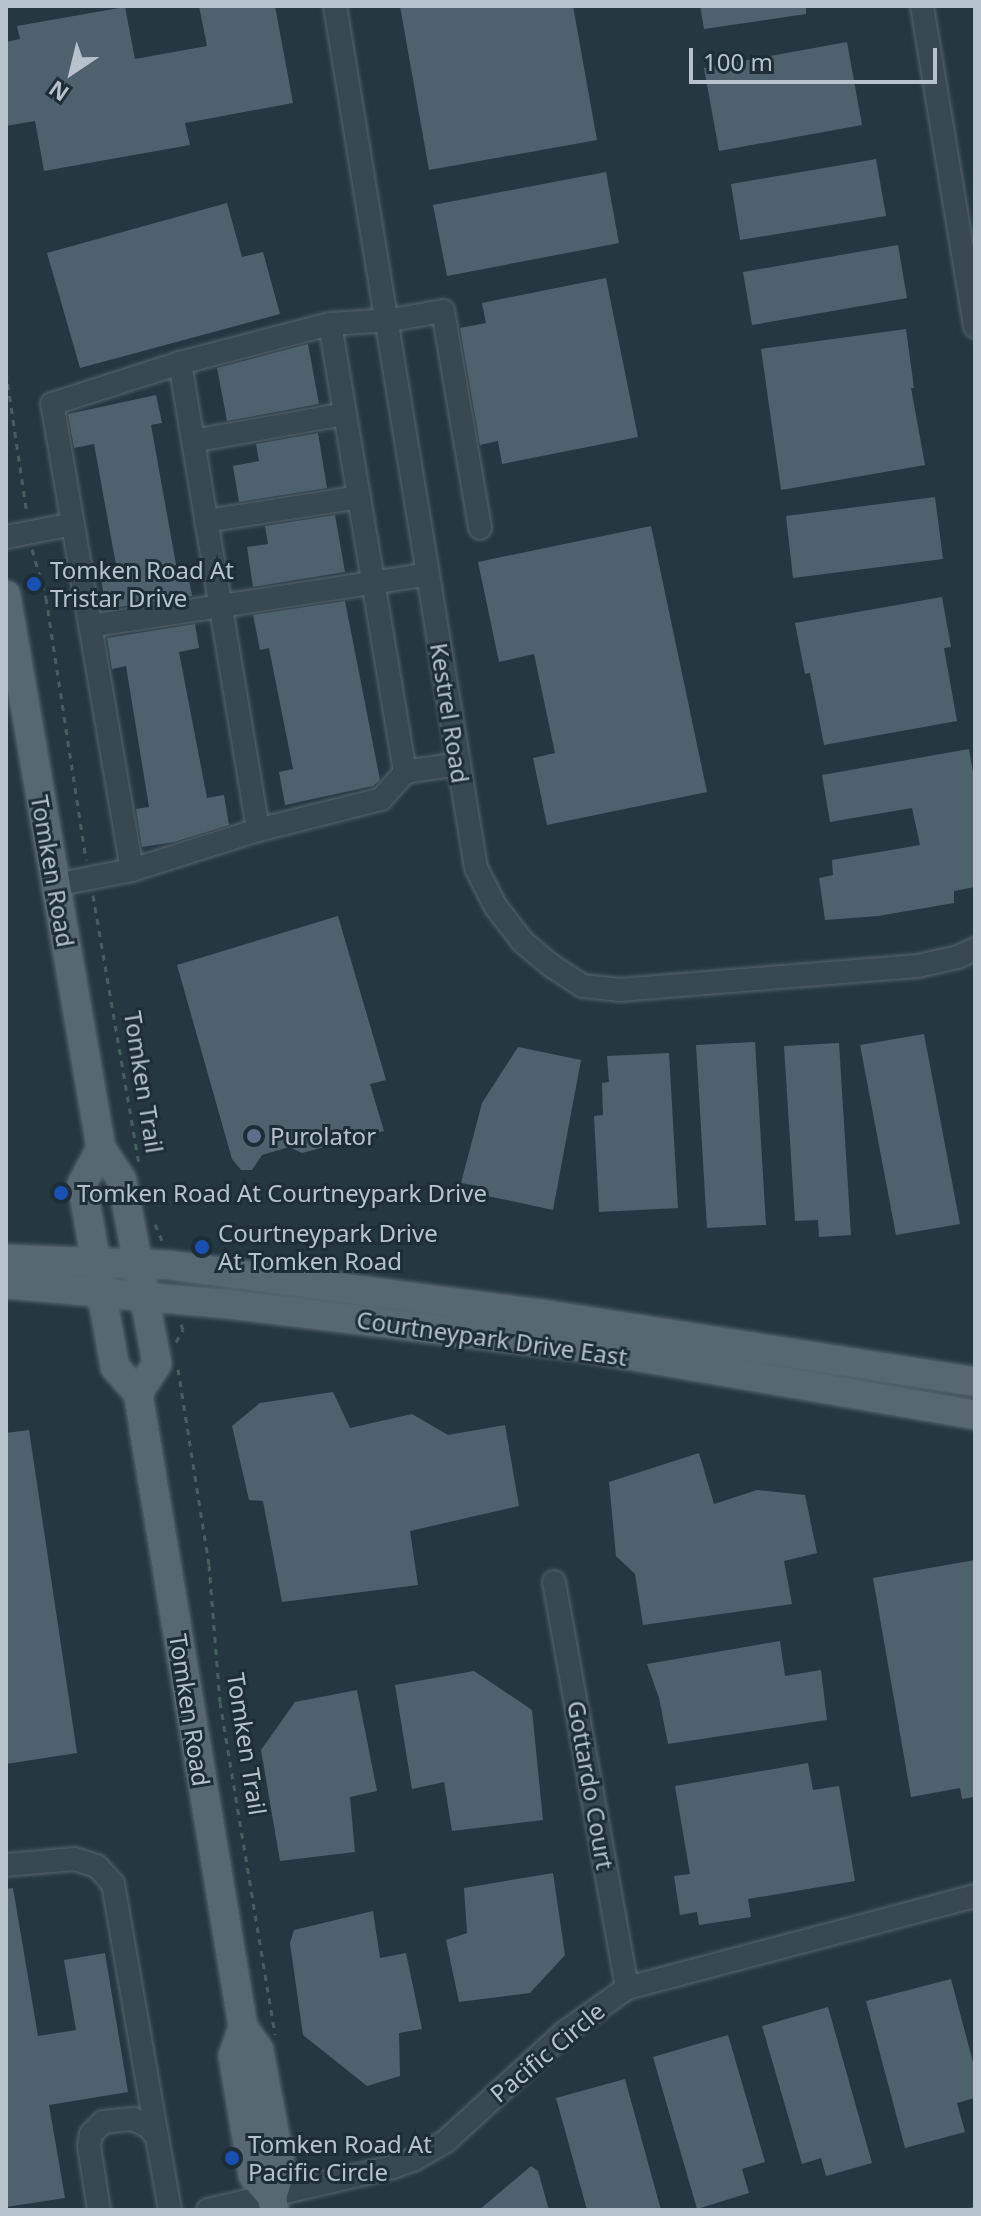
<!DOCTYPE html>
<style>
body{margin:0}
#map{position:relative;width:981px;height:2216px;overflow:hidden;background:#253842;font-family:"Noto Sans",sans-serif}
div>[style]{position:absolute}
.stream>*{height:5px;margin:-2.5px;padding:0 2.5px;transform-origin:2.5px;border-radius:2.5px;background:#38586a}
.building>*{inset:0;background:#4d626d}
.path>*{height:3px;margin-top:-1.5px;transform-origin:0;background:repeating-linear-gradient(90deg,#455f5c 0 6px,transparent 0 12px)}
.roads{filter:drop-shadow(0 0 2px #57666f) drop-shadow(0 0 2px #57666f)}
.minor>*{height:22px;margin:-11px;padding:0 11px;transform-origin:11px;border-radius:11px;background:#394952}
.major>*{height:28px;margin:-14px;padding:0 14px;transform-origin:14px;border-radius:14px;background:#576872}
.dots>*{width:22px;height:22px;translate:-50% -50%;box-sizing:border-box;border:4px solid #1e2e37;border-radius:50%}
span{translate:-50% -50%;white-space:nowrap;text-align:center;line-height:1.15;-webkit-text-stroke:6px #1e2e37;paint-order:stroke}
.poi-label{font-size:24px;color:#b6c3cc}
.left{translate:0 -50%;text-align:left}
.street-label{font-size:24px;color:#b6c3cc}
.frame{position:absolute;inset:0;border:8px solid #b6c3cc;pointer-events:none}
.north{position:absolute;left:32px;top:32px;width:80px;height:80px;-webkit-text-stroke:6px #1e2e37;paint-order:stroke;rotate:215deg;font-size:22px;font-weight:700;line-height:32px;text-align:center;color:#b6c3cc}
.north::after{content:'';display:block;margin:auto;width:28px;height:36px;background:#b6c3cc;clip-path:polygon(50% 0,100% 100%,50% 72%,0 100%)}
.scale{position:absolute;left:689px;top:48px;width:248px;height:36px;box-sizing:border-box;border:4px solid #b6c3cc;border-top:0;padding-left:10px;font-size:24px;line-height:28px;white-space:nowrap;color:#b6c3cc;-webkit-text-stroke:6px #1e2e37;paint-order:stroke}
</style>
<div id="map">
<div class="stream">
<i style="left:969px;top:2210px;width:6px;rotate:-18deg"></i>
</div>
<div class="building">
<i style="clip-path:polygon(199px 6px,275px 6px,293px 103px,185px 123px,190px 145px,44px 171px,35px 121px,6px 126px,6px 42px,20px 39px,17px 26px,125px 7px,135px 59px,207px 46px)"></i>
<i style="clip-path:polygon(400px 6px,573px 6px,597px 140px,429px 170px)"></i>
<i style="clip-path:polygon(700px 6px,806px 6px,806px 14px,704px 29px)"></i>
<i style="clip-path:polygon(847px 42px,862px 125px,719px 151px,704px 68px)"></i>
<i style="clip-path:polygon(876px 159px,886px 216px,740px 240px,731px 184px)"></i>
<i style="clip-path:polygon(606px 172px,619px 243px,447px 276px,433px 205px)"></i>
<i style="clip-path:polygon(227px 203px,242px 257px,263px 252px,280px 314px,80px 368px,47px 253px)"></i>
<i style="clip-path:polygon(898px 245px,907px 298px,752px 325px,743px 272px)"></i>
<i style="clip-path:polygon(606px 278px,638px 437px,502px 464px,498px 441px,480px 445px,460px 328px,486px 323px,482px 303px)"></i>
<i style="clip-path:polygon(906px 329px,914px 388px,911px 388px,925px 465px,781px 490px,761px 349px)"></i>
<i style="clip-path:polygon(308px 344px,319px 404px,227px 421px,217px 368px)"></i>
<i style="clip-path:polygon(156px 395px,162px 423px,151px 425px,177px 570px,187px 569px,192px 596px,106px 609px,101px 579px,118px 576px,94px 444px,74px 448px,68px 414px)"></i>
<i style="clip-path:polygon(318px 433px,327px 488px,239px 502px,233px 466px,259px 461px,256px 444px)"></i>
<i style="clip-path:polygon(935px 497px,943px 559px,793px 578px,786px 516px)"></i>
<i style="clip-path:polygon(335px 515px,345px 572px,253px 587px,247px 547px,268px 544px,265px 526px)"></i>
<i style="clip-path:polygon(651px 526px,707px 792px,547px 825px,533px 758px,555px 753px,534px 654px,499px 662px,478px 562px)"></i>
<i style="clip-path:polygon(942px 597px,951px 647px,944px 648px,957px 721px,824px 745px,810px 673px,805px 674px,795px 623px)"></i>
<i style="clip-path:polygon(345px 601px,380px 780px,373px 786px,285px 805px,279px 772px,293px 769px,269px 648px,260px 650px,253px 615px)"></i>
<i style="clip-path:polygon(195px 624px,199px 648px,179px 652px,207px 798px,224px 795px,229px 825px,174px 842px,142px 847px,136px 809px,149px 807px,126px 666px,112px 669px,107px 638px)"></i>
<i style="clip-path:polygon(969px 749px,975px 784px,975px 887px,954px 891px,954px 903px,878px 916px,825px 920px,819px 878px,833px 875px,832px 860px,920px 845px,912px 808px,830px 822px,822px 775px)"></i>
<i style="clip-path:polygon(338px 916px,386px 1080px,370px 1084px,384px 1131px,302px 1153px,289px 1147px,262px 1155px,252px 1170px,241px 1170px,232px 1159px,177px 965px)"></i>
<i style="clip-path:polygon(924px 1034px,960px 1224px,896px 1235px,860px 1045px)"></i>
<i style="clip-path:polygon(755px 1042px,766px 1225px,707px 1228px,696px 1045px)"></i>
<i style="clip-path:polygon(839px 1043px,851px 1235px,819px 1237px,818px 1220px,795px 1221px,784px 1046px)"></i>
<i style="clip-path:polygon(518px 1047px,581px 1060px,553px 1210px,483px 1195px,484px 1187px,461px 1183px,482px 1103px)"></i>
<i style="clip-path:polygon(669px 1053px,678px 1208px,599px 1212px,594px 1116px,603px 1115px,602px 1083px,609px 1082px,607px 1056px)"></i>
<i style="clip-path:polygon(333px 1392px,350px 1428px,412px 1414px,448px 1435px,505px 1425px,519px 1506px,410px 1531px,418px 1585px,282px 1602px,263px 1501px,249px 1500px,232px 1426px,260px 1403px)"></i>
<i style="clip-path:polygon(29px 1430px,77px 1753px,6px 1764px,6px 1433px)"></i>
<i style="clip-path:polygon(699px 1453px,714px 1504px,757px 1490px,805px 1495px,817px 1553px,784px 1561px,792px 1604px,643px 1625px,635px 1574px,616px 1556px,609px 1482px)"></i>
<i style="clip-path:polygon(975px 1560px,975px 1797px,962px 1799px,960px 1788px,911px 1797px,873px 1578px)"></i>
<i style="clip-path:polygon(780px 1641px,785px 1676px,821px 1670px,827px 1720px,668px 1744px,659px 1698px,647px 1664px)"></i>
<i style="clip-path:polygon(474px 1671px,532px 1710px,543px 1820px,452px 1831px,444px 1782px,412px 1789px,395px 1685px)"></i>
<i style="clip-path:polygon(357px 1690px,377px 1791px,350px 1797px,355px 1852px,280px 1861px,261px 1750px,295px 1702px)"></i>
<i style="clip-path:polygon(808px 1763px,813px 1790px,839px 1786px,855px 1881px,748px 1899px,751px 1917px,699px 1925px,697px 1912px,680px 1915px,674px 1876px,690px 1874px,675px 1786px)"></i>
<i style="clip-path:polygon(553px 1873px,565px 1955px,530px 1993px,459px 2002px,446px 1940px,467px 1933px,464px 1888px)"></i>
<i style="clip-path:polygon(13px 1888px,38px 2036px,76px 2030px,64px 1960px,105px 1953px,128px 2092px,49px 2105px,65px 2198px,6px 2207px,6px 1889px)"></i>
<i style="clip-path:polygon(373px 1911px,380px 1958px,406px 1953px,422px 2029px,399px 2033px,400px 2076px,367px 2086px,303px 2035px,290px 1943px,294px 1930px)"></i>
<i style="clip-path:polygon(951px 1979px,975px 2070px,975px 2098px,957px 2103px,965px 2132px,905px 2148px,866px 2001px)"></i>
<i style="clip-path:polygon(828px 2007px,872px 2163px,826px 2176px,821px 2158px,802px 2164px,762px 2026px)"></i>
<i style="clip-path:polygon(728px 2035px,765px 2162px,742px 2169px,749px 2193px,697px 2209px,653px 2057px)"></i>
<i style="clip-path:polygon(625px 2079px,661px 2210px,587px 2210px,556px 2098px)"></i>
<i style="clip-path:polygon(531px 2166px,538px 2171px,549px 2210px,479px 2210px)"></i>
</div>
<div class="path">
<i style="left:6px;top:372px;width:144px;rotate:81.6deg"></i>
<i style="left:32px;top:549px;width:51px;rotate:74.1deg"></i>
<i style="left:46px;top:598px;width:265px;rotate:81.3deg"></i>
<i style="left:93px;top:895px;width:272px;rotate:80.3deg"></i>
<i style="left:155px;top:1224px;width:21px;rotate:67deg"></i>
<i style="left:176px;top:1342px;width:14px;rotate:-60deg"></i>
<i style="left:183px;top:1330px;width:10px;rotate:-107deg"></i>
<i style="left:178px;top:1369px;width:198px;rotate:81deg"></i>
<i style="left:209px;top:1565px;width:137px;rotate:85.4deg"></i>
<i style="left:220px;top:1702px;width:337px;rotate:80.6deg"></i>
</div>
<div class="roads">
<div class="minor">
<i style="left:335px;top:6px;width:873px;rotate:80.71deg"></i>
<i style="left:476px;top:868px;width:44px;rotate:62.9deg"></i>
<i style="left:496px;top:907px;width:44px;rotate:52.4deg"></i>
<i style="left:523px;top:942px;width:38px;rotate:40deg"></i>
<i style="left:552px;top:966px;width:37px;rotate:33deg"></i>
<i style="left:583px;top:986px;width:36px;rotate:6deg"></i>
<i style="left:619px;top:990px;width:300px;rotate:-4.6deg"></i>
<i style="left:918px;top:966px;width:41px;rotate:-12.7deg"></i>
<i style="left:958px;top:957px;width:19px;rotate:-25deg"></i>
<i style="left:922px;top:6px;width:325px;rotate:80.6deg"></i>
<i style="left:330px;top:324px;width:454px;rotate:80.5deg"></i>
<i style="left:180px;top:363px;width:473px;rotate:80.5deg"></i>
<i style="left:193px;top:441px;width:154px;rotate:-10.1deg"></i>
<i style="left:206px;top:521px;width:155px;rotate:-8.9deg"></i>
<i style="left:6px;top:537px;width:68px;rotate:-11deg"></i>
<i style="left:90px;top:626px;width:342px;rotate:-8.7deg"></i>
<i style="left:132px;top:870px;width:473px;rotate:-99.7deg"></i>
<i style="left:52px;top:404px;width:134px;rotate:-17.8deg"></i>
<i style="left:180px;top:363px;width:155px;rotate:-14.6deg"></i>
<i style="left:330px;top:324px;width:61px;rotate:-3.8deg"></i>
<i style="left:391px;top:320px;width:53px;rotate:-9.8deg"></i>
<i style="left:443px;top:311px;width:220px;rotate:80.3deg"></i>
<i style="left:55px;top:885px;width:78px;rotate:-11deg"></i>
<i style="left:132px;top:870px;width:132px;rotate:-17.6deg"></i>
<i style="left:258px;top:830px;width:127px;rotate:-14.1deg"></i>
<i style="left:381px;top:799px;width:36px;rotate:-48deg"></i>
<i style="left:405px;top:772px;width:55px;rotate:-8.4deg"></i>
<i style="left:554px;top:1582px;width:413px;rotate:79.8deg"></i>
<i style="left:6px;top:1865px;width:69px;rotate:-5deg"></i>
<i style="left:75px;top:1859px;width:23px;rotate:18deg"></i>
<i style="left:97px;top:1866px;width:24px;rotate:48deg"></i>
<i style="left:113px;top:1884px;width:257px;rotate:80.1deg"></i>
<i style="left:99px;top:2210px;width:65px;rotate:-98.9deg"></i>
<i style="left:89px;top:2146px;width:12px;rotate:-81deg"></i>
<i style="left:91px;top:2134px;width:17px;rotate:-45deg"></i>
<i style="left:103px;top:2122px;width:30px;rotate:-6deg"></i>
<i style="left:133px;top:2119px;width:18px;rotate:27deg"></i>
<i style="left:149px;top:2127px;width:13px;rotate:51deg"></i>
<i style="left:157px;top:2137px;width:74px;rotate:79.9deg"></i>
<i style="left:208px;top:2210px;width:190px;rotate:-13.1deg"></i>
<i style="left:393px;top:2167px;width:23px;rotate:-20deg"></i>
<i style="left:415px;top:2159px;width:36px;rotate:-30deg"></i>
<i style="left:446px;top:2141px;width:161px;rotate:-42.5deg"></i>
<i style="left:565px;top:2032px;width:76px;rotate:-35.4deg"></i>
<i style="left:627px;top:1988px;width:360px;rotate:-14.8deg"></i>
</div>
<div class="major">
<i style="left:6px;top:595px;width:561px;rotate:80.25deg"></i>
<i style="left:101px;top:1148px;width:38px;rotate:57deg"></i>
<i style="left:122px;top:1180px;width:187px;rotate:79.2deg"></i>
<i style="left:157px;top:1364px;width:35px;rotate:123deg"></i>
<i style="left:101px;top:1148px;width:41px;rotate:117.8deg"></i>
<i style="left:82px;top:1184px;width:186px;rotate:79.8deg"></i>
<i style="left:115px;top:1367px;width:35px;rotate:49deg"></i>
<i style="left:138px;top:1393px;width:643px;rotate:80.6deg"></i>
<i style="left:243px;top:2027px;width:28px;rotate:55deg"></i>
<i style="left:259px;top:2050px;width:120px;rotate:79.4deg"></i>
<i style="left:281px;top:2168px;width:30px;rotate:107deg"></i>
<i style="left:272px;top:2197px;width:13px;rotate:81deg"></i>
<i style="left:6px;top:1259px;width:162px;rotate:2.1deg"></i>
<i style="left:168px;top:1265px;width:377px;rotate:7.5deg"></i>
<i style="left:542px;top:1314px;width:438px;rotate:8.9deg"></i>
<i style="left:6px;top:1284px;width:230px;rotate:5.2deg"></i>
<i style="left:235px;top:1305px;width:343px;rotate:6.9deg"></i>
<i style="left:576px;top:1346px;width:405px;rotate:9.8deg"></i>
<i style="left:243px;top:2027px;width:31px;rotate:109deg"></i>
<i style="left:233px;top:2056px;width:121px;rotate:80.5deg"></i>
<i style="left:253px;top:2175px;width:29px;rotate:49deg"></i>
</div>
</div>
<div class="dots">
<i style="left:34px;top:584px;background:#1a4fb4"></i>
<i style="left:254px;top:1136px;background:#5c6f8a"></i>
<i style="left:61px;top:1193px;background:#1a4fb4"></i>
<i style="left:202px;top:1247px;background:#1a4fb4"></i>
<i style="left:232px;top:2158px;background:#1a4fb4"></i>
</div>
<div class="poi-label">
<span class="left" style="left:50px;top:584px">Tomken Road At<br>Tristar Drive</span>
<span class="left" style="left:270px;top:1136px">Purolator</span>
<span class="left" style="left:77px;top:1193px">Tomken Road At Courtneypark Drive</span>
<span class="left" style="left:218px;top:1247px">Courtneypark Drive<br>At Tomken Road</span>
<span class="left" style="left:248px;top:2158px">Tomken Road At<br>Pacific Circle</span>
</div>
<div class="street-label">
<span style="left:450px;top:713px;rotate:81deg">Kestrel Road</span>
<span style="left:53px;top:871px;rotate:80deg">Tomken Road</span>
<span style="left:144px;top:1082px;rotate:81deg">Tomken Trail</span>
<span style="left:492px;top:1338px;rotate:8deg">Courtneypark Drive East</span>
<span style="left:190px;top:1710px;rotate:81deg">Tomken Road</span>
<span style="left:247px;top:1744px;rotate:81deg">Tomken Trail</span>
<span style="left:591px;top:1785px;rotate:80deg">Gottardo Court</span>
<span style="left:547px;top:2052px;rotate:-40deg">Pacific Circle</span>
</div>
<div class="frame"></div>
<div class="north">N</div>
<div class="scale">100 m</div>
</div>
